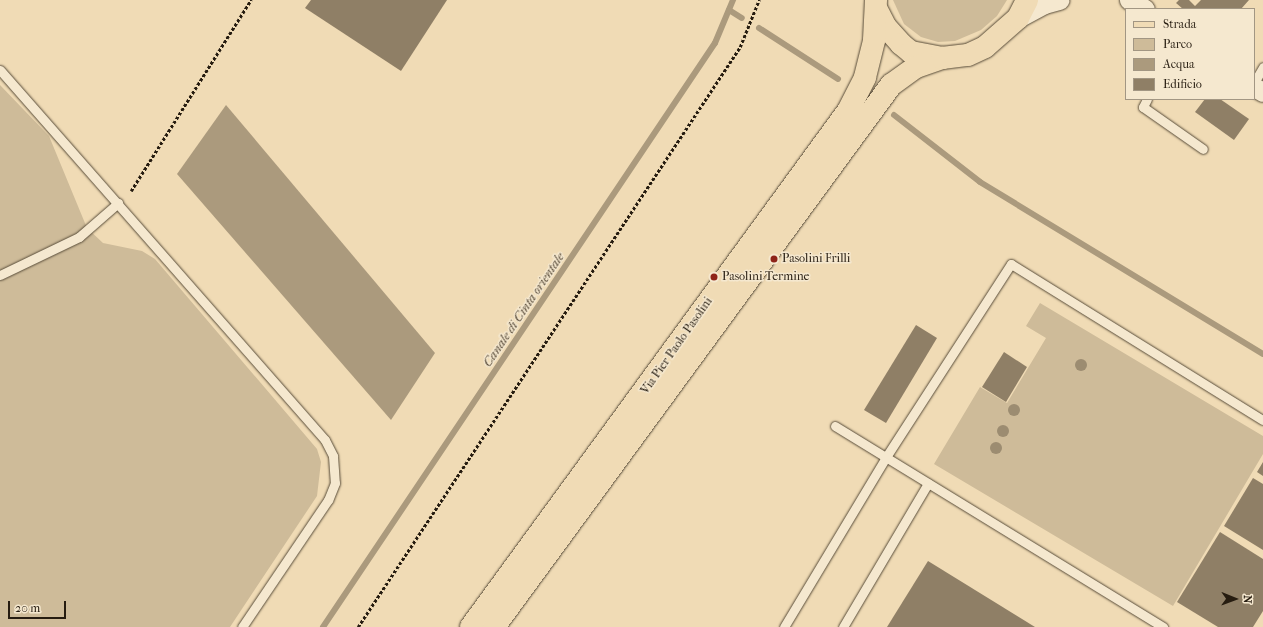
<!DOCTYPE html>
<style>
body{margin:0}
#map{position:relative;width:1263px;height:627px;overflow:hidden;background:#f0dbb5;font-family:"IM FELL French Canon",serif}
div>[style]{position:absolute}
.green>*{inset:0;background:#cebb99}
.water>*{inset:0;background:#ab9a7d}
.stream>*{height:6px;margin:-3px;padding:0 3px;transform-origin:3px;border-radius:3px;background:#ab9a7d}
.building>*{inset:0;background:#8f7f66}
.path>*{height:2.5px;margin-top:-1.25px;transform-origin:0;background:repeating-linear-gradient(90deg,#261c10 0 3px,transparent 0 5px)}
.roads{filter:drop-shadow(0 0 1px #584c39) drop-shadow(0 0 1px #584c39)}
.service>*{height:9px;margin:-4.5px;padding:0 4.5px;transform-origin:4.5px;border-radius:4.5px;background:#f5e8cf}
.minor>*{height:19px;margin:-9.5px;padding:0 9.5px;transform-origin:9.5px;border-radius:9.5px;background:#f5e8cf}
.primary>*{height:22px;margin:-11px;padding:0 11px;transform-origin:11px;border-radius:11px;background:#f0dbb5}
.trees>*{width:12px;height:12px;margin:-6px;border-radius:50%;background:#9c8c71}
.dots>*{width:11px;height:11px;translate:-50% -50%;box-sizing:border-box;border:2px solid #f5e8cf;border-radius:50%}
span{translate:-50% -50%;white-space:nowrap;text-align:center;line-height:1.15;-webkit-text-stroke:3px #f5e8cf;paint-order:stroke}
.poi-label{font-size:12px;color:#261c10}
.left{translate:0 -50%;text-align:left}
.street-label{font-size:12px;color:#261c10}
.water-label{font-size:13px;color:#5b4e3c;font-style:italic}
.legend{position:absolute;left:1125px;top:8px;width:130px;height:92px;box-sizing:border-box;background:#f5e8cf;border:1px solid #a29683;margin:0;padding:5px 7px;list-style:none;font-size:12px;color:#261c10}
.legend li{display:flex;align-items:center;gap:8px;height:20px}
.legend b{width:20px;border:1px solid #a29683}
.north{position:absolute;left:1215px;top:579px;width:40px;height:40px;-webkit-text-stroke:3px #f5e8cf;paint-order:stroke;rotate:91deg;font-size:11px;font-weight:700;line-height:16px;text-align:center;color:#261c10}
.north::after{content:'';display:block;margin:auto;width:14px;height:18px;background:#261c10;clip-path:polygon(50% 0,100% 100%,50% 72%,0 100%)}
.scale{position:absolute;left:8px;top:601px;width:58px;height:18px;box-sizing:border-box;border:2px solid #261c10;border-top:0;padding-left:5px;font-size:12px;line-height:14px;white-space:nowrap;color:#261c10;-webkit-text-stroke:3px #f5e8cf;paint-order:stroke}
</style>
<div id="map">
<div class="green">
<i style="clip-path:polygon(893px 0,1007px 0,997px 16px,981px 30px,955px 41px,938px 42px,921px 37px,904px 24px)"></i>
<i style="clip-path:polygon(0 85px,49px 136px,87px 228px,103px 243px,142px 251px,155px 259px,317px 449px,321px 462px,317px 496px,230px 627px,0 627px)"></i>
<i style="clip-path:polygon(1040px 303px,1263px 436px,1263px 454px,1173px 606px,934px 464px,980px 387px,1007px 403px,1046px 338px,1026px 326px)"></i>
</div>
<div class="water">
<i style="clip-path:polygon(226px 105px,435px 353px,391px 420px,177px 174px)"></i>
</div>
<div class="stream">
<i style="left:729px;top:10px;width:15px;rotate:32deg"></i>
<i style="left:759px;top:28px;width:94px;rotate:32.8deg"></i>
<i style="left:894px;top:115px;width:109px;rotate:37.9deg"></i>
<i style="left:980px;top:182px;width:331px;rotate:31.3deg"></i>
<i style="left:323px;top:627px;width:703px;rotate:-56.13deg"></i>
<i style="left:715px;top:43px;width:47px;rotate:-67.3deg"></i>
</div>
<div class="building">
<i style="clip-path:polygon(311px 0,447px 0,401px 71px,305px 8px)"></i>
<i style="clip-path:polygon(1179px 0,1189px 0,1195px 6px,1201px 0,1249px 0,1241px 9px,1183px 9px,1176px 3px)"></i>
<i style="clip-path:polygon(1205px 99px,1220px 99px,1249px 119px,1234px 140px,1195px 112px)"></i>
<i style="clip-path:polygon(916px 325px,937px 338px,886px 423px,864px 410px)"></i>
<i style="clip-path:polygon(1004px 352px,1027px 367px,1006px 402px,982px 387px)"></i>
<i style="clip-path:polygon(1263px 462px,1263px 476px,1257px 472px)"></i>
<i style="clip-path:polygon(1253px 478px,1263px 484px,1263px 550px,1224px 526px)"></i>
<i style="clip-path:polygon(1220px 532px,1263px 559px,1263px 611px,1253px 627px,1218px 627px,1177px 602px)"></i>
<i style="clip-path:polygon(928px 561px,1035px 627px,887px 627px)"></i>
</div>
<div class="path">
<i style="left:131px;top:191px;width:226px;rotate:-57.9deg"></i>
<i style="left:358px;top:627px;width:694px;rotate:-56.63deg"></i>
<i style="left:740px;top:47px;width:51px;rotate:-68deg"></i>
</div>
<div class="roads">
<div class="service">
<i style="left:0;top:70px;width:492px;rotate:48.7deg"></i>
<i style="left:325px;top:440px;width:18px;rotate:63deg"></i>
<i style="left:333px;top:456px;width:27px;rotate:86deg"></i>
<i style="left:335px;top:483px;width:18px;rotate:112deg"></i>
<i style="left:328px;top:500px;width:153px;rotate:124.1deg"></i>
<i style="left:1255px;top:81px;width:16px;rotate:-60deg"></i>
<i style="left:1147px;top:99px;width:9px;rotate:117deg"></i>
<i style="left:1143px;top:107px;width:73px;rotate:35deg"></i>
<i style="left:0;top:275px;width:88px;rotate:-25.7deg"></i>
<i style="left:79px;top:237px;width:52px;rotate:-41.1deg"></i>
<i style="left:835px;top:426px;width:385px;rotate:31.5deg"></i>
<i style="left:784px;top:627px;width:198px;rotate:-59deg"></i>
<i style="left:886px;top:457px;width:230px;rotate:-57.1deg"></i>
<i style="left:1011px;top:264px;width:296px;rotate:31.8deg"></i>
<i style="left:843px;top:627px;width:167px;rotate:-59.4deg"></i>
</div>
<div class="minor">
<i style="left:1129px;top:0;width:18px;rotate:29deg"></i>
<i style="left:1018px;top:18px;width:30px;rotate:-28deg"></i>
<i style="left:1044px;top:4px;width:16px;rotate:-15deg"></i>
<i style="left:1254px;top:87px;width:10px;rotate:29deg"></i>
</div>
<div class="primary">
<i style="left:877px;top:10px;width:18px;rotate:63deg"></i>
<i style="left:885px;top:26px;width:24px;rotate:48deg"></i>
<i style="left:901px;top:44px;width:13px;rotate:39deg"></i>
<i style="left:911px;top:52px;width:32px;rotate:11deg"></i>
<i style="left:471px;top:627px;width:639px;rotate:-53.85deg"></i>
<i style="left:848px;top:111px;width:38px;rotate:-63deg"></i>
<i style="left:865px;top:77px;width:38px;rotate:-76deg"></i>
<i style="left:874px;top:40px;width:40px;rotate:-87.1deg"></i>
<i style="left:494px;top:627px;width:672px;rotate:-53.78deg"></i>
<i style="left:891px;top:85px;width:31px;rotate:-36deg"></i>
<i style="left:916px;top:67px;width:28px;rotate:-19deg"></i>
<i style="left:942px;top:58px;width:26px;rotate:-7deg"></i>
<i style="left:968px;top:55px;width:19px;rotate:-25deg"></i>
<i style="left:985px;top:47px;width:44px;rotate:-41.3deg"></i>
<i style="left:1018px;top:18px;width:20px;rotate:-63deg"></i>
</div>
</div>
<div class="trees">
<i style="left:1081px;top:365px"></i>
<i style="left:1014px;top:410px"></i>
<i style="left:1003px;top:431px"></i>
<i style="left:996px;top:448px"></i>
</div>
<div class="dots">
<i style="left:774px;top:259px;background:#8f2418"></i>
<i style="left:714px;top:277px;background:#8f2418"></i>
</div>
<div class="poi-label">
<span class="left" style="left:782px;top:259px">Pasolini Frilli</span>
<span class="left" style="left:722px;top:277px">Pasolini Termine</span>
</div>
<div class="street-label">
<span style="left:677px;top:346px;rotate:-55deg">Via Pier Paolo Pasolini</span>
</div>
<div class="water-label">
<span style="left:524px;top:310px;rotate:-56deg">Canale di Cinta orientale</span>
</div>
<ul class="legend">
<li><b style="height:5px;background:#f0dbb5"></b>Strada</li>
<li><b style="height:11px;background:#cebb99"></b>Parco</li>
<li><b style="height:11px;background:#ab9a7d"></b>Acqua</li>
<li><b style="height:11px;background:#8f7f66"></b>Edificio</li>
</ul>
<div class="north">N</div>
<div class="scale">20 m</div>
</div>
